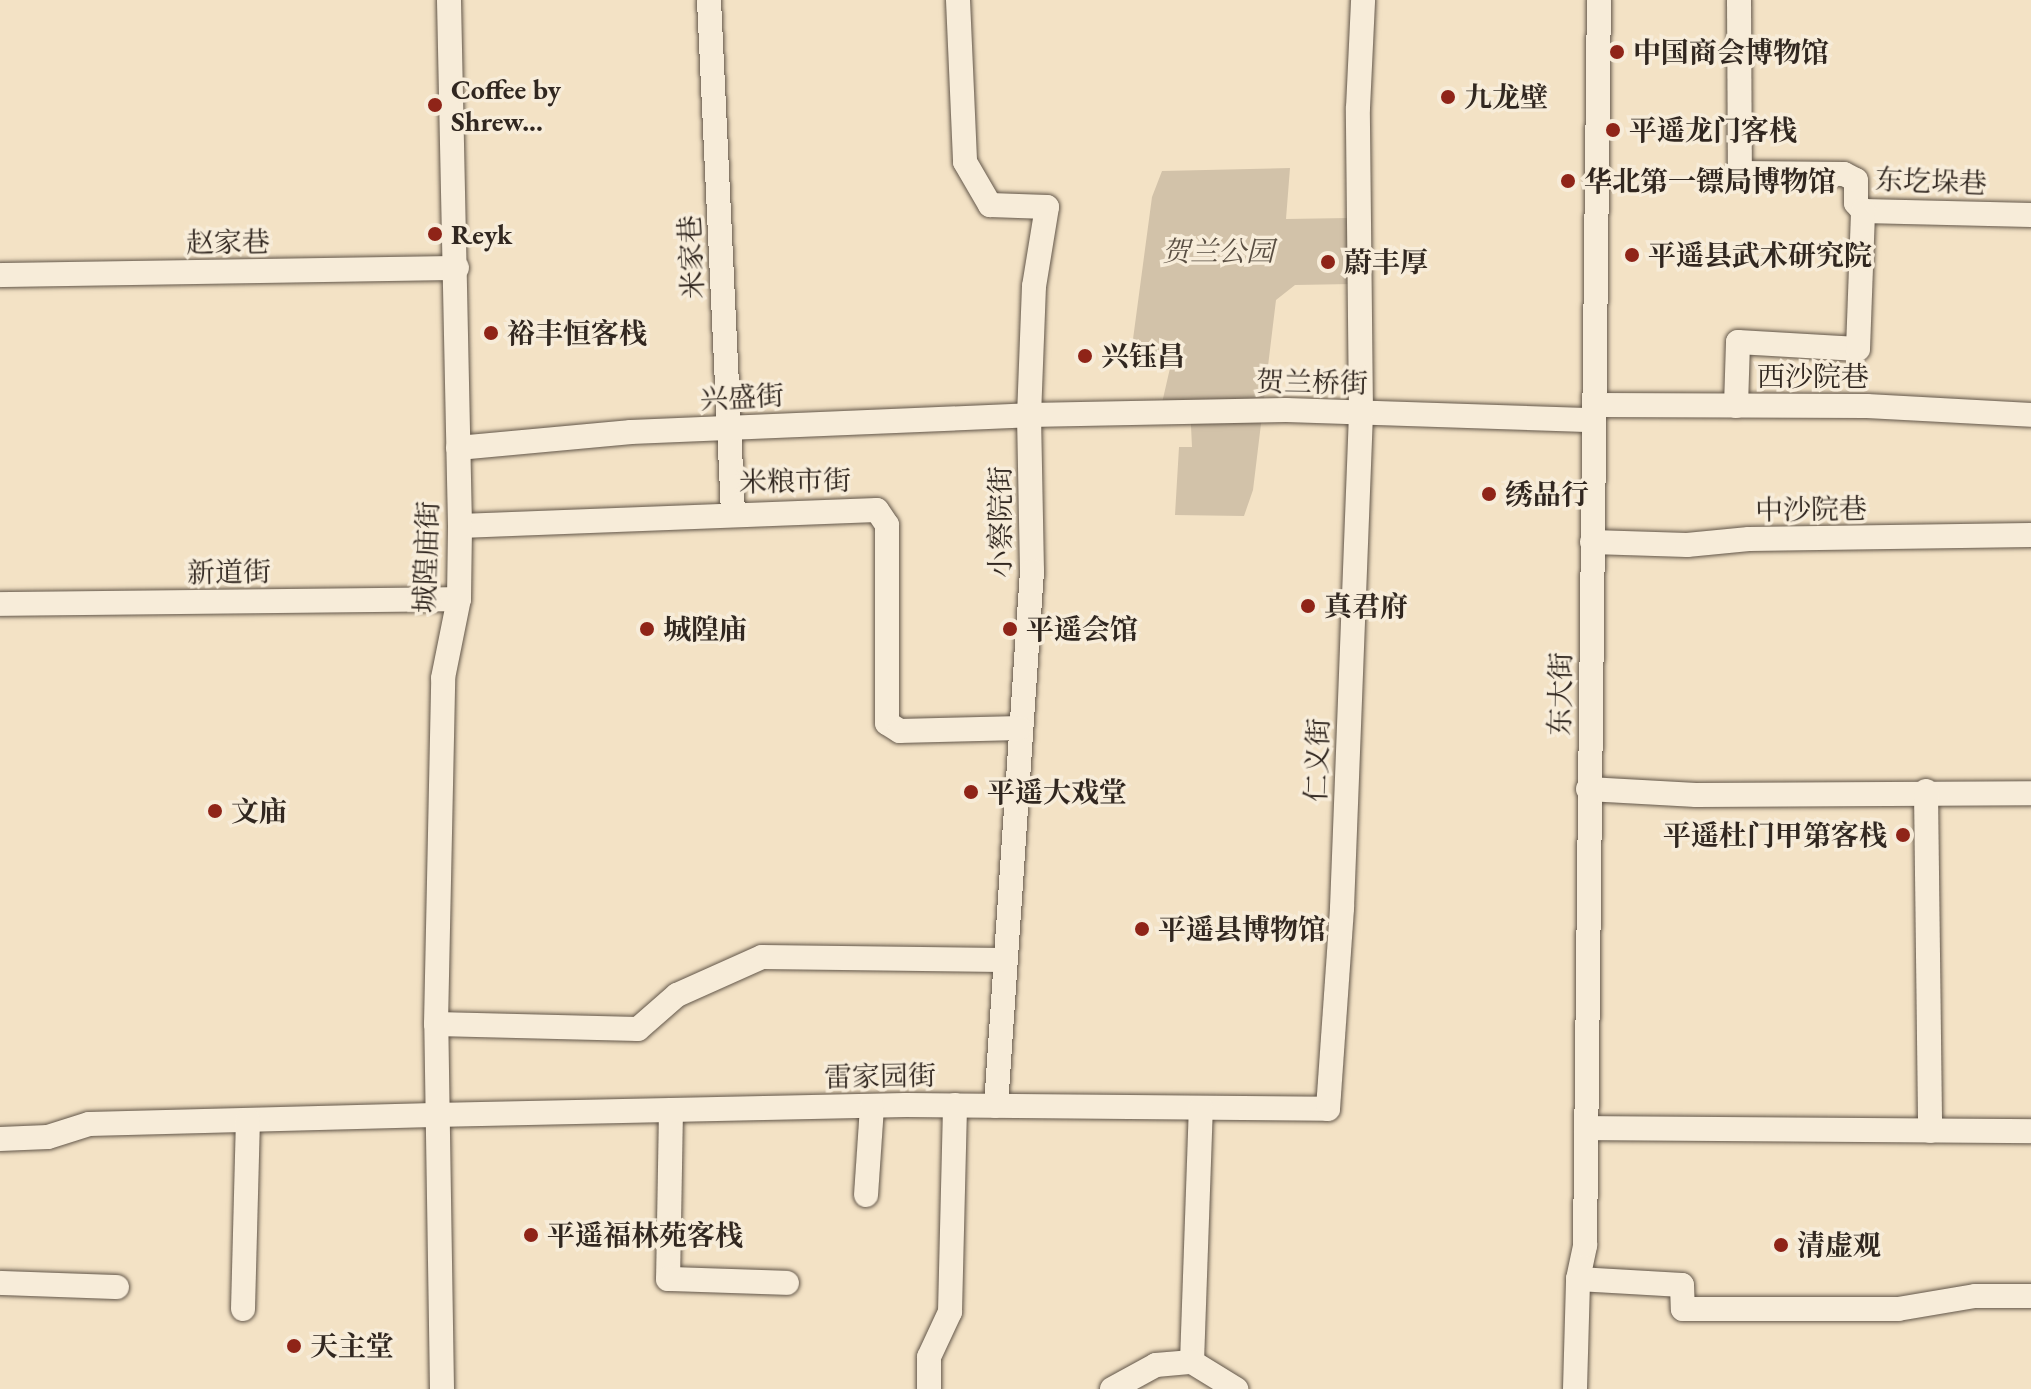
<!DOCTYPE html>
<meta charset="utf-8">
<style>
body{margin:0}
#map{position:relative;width:2031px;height:1389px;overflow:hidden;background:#f3e2c5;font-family:"EB Garamond","Noto Serif SC",serif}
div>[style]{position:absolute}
.green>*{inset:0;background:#d2c2a9}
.roads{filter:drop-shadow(0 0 2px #625649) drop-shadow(0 0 2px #625649)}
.minor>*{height:24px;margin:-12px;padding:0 12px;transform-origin:12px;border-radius:12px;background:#f7ecd9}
.dots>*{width:22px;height:22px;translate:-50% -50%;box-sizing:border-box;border:4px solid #f7ecd9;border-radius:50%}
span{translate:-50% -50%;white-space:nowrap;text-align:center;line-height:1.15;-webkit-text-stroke:7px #f7ecd9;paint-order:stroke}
.poi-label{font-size:28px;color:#312720;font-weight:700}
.left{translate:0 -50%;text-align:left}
.right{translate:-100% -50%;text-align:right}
.street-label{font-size:28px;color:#312720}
.park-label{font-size:28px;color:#594e42;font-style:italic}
</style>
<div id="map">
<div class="green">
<i style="clip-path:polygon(1290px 168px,1286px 219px,1348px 218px,1352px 284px,1295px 285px,1276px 300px,1253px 490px,1244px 516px,1175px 515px,1179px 447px,1192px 447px,1190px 405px,1162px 403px,1173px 355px,1131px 354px,1152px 197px,1162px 171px)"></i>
</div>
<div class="roads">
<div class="minor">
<i style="left:709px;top:0;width:513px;rotate:87.32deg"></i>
<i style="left:958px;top:0;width:162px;rotate:87.5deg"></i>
<i style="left:965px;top:162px;width:50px;rotate:59.8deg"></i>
<i style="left:990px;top:205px;width:57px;rotate:2deg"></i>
<i style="left:1047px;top:207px;width:80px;rotate:99.3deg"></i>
<i style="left:1034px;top:286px;width:129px;rotate:92.2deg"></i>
<i style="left:1029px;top:415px;width:156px;rotate:88.9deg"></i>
<i style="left:1032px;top:571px;width:536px;rotate:93.85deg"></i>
<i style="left:1739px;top:0;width:173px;rotate:89.7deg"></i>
<i style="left:1740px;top:173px;width:104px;rotate:0.6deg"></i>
<i style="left:1844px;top:174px;width:13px;rotate:27deg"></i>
<i style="left:1856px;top:180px;width:23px;rotate:90deg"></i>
<i style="left:1856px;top:203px;width:11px;rotate:49deg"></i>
<i style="left:1863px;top:211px;width:168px;rotate:1.4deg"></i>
<i style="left:0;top:275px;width:457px;rotate:-0.9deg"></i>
<i style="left:1594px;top:405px;width:273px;rotate:0.2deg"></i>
<i style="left:1867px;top:406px;width:164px;rotate:3.1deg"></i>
<i style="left:1736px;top:406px;width:64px;rotate:-88.2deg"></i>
<i style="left:1738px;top:342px;width:120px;rotate:3.3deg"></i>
<i style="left:1858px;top:349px;width:138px;rotate:-87.9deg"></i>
<i style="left:458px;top:448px;width:174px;rotate:-5.3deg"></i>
<i style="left:631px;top:432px;width:398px;rotate:-2.4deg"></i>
<i style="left:1029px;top:415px;width:257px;rotate:-1.1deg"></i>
<i style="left:1286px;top:410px;width:308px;rotate:1.9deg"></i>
<i style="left:460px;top:526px;width:417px;rotate:-2.2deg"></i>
<i style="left:877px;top:510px;width:18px;rotate:56deg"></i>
<i style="left:887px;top:525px;width:198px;rotate:90deg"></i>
<i style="left:887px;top:723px;width:15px;rotate:32deg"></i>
<i style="left:900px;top:731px;width:119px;rotate:-1.4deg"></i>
<i style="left:1592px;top:542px;width:95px;rotate:1.8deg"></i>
<i style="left:1687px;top:545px;width:62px;rotate:-5.5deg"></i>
<i style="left:1749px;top:539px;width:282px;rotate:-0.8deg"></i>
<i style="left:0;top:604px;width:459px;rotate:-0.6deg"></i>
<i style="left:1588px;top:789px;width:108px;rotate:3.2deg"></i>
<i style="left:1696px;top:795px;width:335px;rotate:-0.3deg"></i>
<i style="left:1926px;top:791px;width:340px;rotate:89.3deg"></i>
<i style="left:436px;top:1024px;width:202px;rotate:1.4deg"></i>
<i style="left:638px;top:1029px;width:52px;rotate:-41.1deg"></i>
<i style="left:677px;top:995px;width:93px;rotate:-24.1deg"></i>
<i style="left:762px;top:957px;width:240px;rotate:0.7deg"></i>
<i style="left:671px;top:1110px;width:169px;rotate:91deg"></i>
<i style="left:668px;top:1279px;width:119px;rotate:1.9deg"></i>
<i style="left:1586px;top:1128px;width:445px;rotate:0.4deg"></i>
<i style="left:0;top:1139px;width:48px;rotate:-2.4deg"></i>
<i style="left:48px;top:1137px;width:43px;rotate:-17.6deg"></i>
<i style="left:89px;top:1124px;width:345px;rotate:-1.5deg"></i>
<i style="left:434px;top:1115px;width:472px;rotate:-1.2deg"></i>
<i style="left:906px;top:1105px;width:422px;rotate:0.5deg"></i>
<i style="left:1328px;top:1109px;width:201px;rotate:-86deg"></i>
<i style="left:1342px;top:908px;width:495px;rotate:-87.8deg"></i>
<i style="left:1361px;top:413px;width:305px;rotate:-90.6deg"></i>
<i style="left:1358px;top:108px;width:108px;rotate:-87.3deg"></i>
<i style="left:866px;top:1195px;width:89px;rotate:-86.1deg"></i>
<i style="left:1578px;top:1279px;width:104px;rotate:3.3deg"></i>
<i style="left:1682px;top:1285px;width:24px;rotate:88deg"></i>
<i style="left:1683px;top:1309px;width:215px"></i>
<i style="left:1898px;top:1309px;width:78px;rotate:-9.6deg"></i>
<i style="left:1975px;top:1296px;width:56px"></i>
<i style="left:0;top:1283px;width:117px;rotate:2deg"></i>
<i style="left:243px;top:1309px;width:189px;rotate:-88.5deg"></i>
<i style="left:1192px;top:1362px;width:254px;rotate:-88deg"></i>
<i style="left:442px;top:1389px;width:365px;rotate:-90.9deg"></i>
<i style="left:436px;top:1024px;width:346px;rotate:-88.8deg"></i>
<i style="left:443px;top:678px;width:81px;rotate:-78.6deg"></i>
<i style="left:459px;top:599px;width:73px;rotate:-89.2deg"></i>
<i style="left:460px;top:526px;width:526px;rotate:-91.2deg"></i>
<i style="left:929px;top:1389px;width:32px;rotate:-90deg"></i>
<i style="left:929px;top:1357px;width:50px;rotate:-65deg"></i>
<i style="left:950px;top:1312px;width:207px;rotate:-88.6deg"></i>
<i style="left:1112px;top:1389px;width:50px;rotate:-28.6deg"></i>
<i style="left:1156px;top:1365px;width:36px;rotate:-5deg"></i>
<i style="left:1192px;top:1362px;width:52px;rotate:31.5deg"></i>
<i style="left:1575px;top:1389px;width:110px;rotate:-88.4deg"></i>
<i style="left:1578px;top:1279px;width:35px;rotate:-78deg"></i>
<i style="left:1585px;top:1245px;width:1245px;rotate:-89.36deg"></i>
</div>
</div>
<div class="dots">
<i style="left:1617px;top:52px;background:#8f2418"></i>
<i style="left:1448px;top:97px;background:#8f2418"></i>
<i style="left:435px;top:105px;background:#8f2418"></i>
<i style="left:1613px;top:130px;background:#8f2418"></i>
<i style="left:1568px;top:181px;background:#8f2418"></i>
<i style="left:435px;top:234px;background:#8f2418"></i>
<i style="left:1632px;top:255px;background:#8f2418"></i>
<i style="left:1328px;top:262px;background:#8f2418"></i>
<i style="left:491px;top:333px;background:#8f2418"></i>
<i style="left:1085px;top:356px;background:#8f2418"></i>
<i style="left:1489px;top:494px;background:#8f2418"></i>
<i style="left:1308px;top:606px;background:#8f2418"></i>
<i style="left:647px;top:629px;background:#8f2418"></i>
<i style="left:1010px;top:629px;background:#8f2418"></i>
<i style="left:971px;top:792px;background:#8f2418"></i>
<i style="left:215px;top:811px;background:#8f2418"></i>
<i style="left:1903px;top:835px;background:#8f2418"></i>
<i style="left:1142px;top:929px;background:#8f2418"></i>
<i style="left:531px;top:1235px;background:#8f2418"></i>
<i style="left:1781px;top:1245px;background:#8f2418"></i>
<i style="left:294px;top:1346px;background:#8f2418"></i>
</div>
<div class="poi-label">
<span class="left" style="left:1633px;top:52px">中国商会博物馆</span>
<span class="left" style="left:451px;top:105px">Coffee by<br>Shrew...</span>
<span class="left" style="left:1464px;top:97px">九龙壁</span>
<span class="left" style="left:1629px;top:130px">平遥龙门客栈</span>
<span class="left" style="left:1584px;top:181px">华北第一镖局博物馆</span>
<span class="left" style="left:451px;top:234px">Reyk</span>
<span class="left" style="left:1648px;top:255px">平遥县武术研究院</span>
<span class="left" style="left:1344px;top:262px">蔚丰厚</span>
<span class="left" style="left:507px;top:333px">裕丰恒客栈</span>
<span class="left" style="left:1101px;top:356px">兴钰昌</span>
<span class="left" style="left:1505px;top:494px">绣品行</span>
<span class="left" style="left:1324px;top:606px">真君府</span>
<span class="left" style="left:663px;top:629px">城隍庙</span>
<span class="left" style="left:1026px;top:629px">平遥会馆</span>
<span class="left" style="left:987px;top:792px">平遥大戏堂</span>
<span class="left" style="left:231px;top:811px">文庙</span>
<span class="right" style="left:1887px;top:835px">平遥杜门甲第客栈</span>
<span class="left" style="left:1158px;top:929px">平遥县博物馆</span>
<span class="left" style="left:547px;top:1235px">平遥福林苑客栈</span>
<span class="left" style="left:1797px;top:1245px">清虚观</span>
<span class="left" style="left:310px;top:1346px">天主堂</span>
</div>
<div class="street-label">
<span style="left:1931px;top:181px;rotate:2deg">东圪垛巷</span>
<span style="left:228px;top:242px;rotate:-1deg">赵家巷</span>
<span style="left:691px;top:257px;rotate:-93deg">米家巷</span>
<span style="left:1813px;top:376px">西沙院巷</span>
<span style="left:1312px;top:382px;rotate:1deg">贺兰桥街</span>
<span style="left:742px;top:397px;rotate:-3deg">兴盛街</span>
<span style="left:795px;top:481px;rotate:-1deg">米粮市街</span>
<span style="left:1811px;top:509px;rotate:-1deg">中沙院巷</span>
<span style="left:1000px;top:522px;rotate:-90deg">小察院街</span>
<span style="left:426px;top:557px;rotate:-88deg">城隍庙街</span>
<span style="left:229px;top:572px;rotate:-1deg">新道街</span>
<span style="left:1560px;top:694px;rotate:-89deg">东大街</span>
<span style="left:1317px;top:760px;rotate:-88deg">仁义街</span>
<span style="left:880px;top:1076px;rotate:-1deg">雷家园街</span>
</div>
<div class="park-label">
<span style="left:1218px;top:251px">贺兰公园</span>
</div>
</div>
